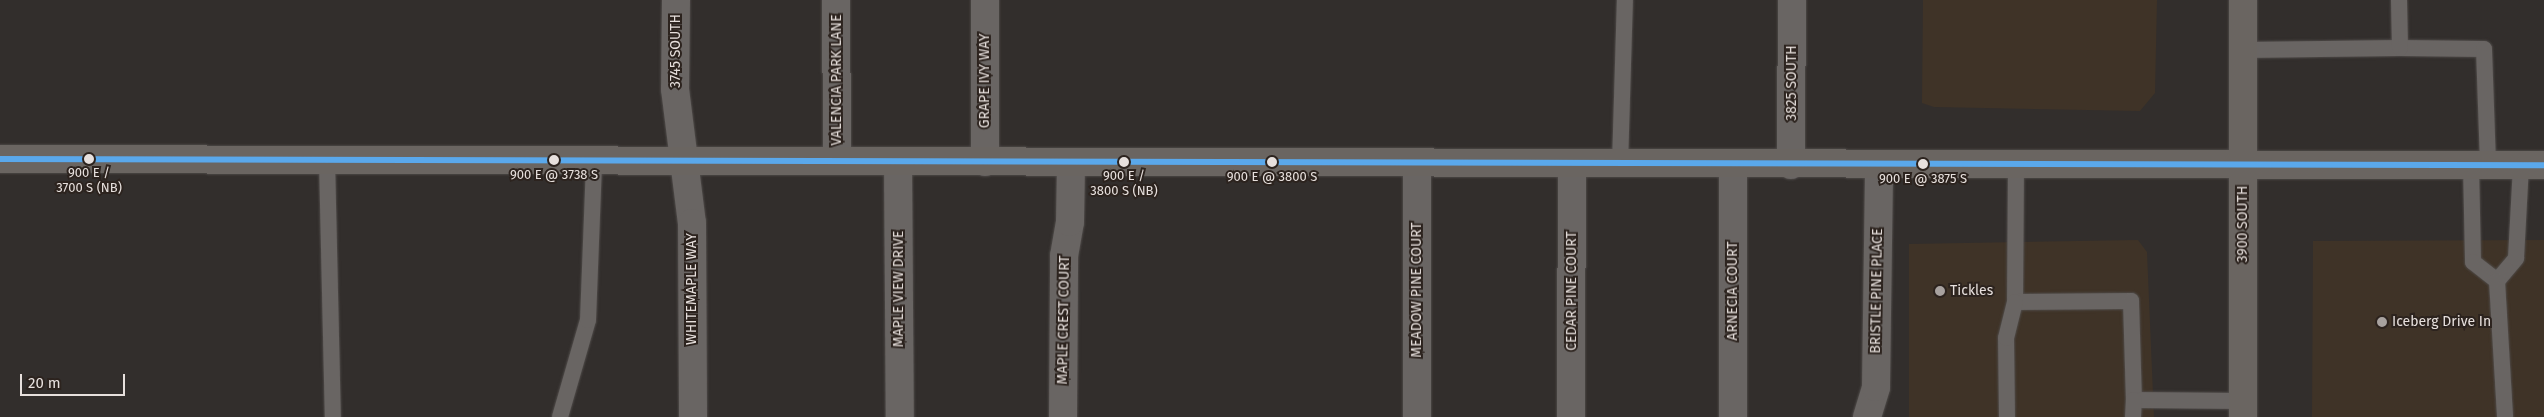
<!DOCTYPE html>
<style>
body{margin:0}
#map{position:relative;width:2544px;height:417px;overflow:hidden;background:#322e2c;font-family:"Fira Sans",sans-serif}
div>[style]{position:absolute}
.commercial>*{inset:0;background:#3f3327}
.roads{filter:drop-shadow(0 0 1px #4f4b49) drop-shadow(0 0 1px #4f4b49)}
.lane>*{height:16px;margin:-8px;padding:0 8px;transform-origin:8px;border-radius:8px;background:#696563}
.street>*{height:28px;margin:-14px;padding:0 14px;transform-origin:14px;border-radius:14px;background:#696563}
.secondary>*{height:28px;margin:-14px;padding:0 14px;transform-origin:14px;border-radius:14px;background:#6a6561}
.bus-1>*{height:6px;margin:-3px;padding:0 3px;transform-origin:3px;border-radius:3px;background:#5aa8eb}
.dots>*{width:14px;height:14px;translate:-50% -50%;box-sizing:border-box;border:2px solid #2c231e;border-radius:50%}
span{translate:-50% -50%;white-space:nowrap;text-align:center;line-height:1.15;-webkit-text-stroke:4px #2c231e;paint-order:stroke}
.bus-label{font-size:13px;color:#e7e0dd}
.street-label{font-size:14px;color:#e7e0dd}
.poi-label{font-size:14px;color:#e7e0dd}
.left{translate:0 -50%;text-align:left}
.scale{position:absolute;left:20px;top:374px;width:105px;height:22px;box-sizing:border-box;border:2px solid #e7e0dd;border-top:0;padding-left:6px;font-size:15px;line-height:18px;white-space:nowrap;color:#e7e0dd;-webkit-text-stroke:4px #2c231e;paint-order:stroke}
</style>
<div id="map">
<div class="commercial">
<i style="clip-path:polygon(1923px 0,2157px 0,2155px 93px,2140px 111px,1934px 107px,1922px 103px)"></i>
<i style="clip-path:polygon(2138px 240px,2147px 252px,2154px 417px,1909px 417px,1909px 244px)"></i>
<i style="clip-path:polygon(2544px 240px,2544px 417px,2312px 417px,2313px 241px)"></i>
</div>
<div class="roads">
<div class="lane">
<i style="left:2400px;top:48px;width:84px;rotate:0.7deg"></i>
<i style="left:2484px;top:49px;width:116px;rotate:88deg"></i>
<i style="left:2243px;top:50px;width:157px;rotate:-0.7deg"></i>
<i style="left:2400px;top:48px;width:48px;rotate:-91.2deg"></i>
<i style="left:327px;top:160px;width:257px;rotate:88.7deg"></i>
<i style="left:2016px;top:163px;width:139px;rotate:90.4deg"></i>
<i style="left:2015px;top:302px;width:116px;rotate:-0.5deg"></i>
<i style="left:2131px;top:301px;width:99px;rotate:88.3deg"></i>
<i style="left:2134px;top:400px;width:109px;rotate:0.5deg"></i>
<i style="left:1620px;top:165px;width:165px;rotate:-88.3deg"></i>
<i style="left:2471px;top:165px;width:97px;rotate:88.8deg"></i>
<i style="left:2473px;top:262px;width:31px;rotate:38deg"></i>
<i style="left:2497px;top:281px;width:30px;rotate:-50deg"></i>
<i style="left:2516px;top:258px;width:93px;rotate:-86.9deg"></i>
<i style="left:2497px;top:281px;width:136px;rotate:86.6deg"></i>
<i style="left:560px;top:417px;width:101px;rotate:-73.9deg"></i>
<i style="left:588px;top:320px;width:159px;rotate:-87.8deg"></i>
<i style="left:2007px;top:417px;width:79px;rotate:-90.7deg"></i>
<i style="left:2006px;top:338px;width:37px;rotate:-76deg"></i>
<i style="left:2133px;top:417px;width:17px;rotate:-87deg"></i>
</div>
<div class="street">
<i style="left:676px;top:0;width:89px;rotate:90.6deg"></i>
<i style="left:675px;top:89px;width:135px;rotate:82.8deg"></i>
<i style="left:692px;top:223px;width:194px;rotate:89.7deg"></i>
<i style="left:836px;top:0;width:161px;rotate:89.6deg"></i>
<i style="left:985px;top:0;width:162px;rotate:90deg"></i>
<i style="left:898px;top:161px;width:256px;rotate:89.6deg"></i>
<i style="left:1733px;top:165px;width:252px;rotate:90deg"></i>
<i style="left:1791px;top:165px;width:165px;rotate:-89.7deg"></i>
<i style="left:1063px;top:417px;width:161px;rotate:-89.6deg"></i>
<i style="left:1064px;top:256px;width:35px;rotate:-80deg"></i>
<i style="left:1070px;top:222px;width:59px;rotate:-89deg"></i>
<i style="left:1417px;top:417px;width:253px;rotate:-90deg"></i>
<i style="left:1571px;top:417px;width:252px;rotate:-89.8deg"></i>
<i style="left:1867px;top:417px;width:31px;rotate:-73deg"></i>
<i style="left:1876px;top:387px;width:223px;rotate:-89.2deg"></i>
</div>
<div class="secondary">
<i style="left:2243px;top:0;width:417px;rotate:90deg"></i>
<i style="left:0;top:159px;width:2544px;rotate:0.14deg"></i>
</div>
</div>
<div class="bus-1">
<i style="left:0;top:159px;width:2544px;rotate:0.14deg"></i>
</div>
<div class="dots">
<i style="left:89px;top:159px;background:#e7e0dd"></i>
<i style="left:554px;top:160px;background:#e7e0dd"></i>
<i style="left:1124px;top:162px;background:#e7e0dd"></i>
<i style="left:1272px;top:162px;background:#e7e0dd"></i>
<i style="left:1923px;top:164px;background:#e7e0dd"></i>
<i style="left:1940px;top:291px;background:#a8a29f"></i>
<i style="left:2382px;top:322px;background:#a8a29f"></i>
</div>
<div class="bus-label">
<span style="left:89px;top:181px">900 E /<br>3700 S (NB)</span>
<span style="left:554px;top:175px">900 E @ 3738 S</span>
<span style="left:1124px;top:184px">900 E /<br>3800 S (NB)</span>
<span style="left:1272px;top:177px">900 E @ 3800 S</span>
<span style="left:1923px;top:179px">900 E @ 3875 S</span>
</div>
<div class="street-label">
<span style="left:676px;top:51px;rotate:-90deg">3745 SOUTH</span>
<span style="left:837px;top:80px;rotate:-90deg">VALENCIA PARK LANE</span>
<span style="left:985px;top:81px;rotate:-90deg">GRAPE IVY WAY</span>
<span style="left:1792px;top:83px;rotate:-90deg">3825 SOUTH</span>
<span style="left:2243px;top:224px;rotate:-90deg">3900 SOUTH</span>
<span style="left:692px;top:289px;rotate:-90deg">WHITEMAPLE WAY</span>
<span style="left:899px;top:289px;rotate:-90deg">MAPLE VIEW DRIVE</span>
<span style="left:1417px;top:290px;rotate:-90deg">MEADOW PINE COURT</span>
<span style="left:1572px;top:291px;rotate:-90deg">CEDAR PINE COURT</span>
<span style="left:1733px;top:291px;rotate:-90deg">ARNECIA COURT</span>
<span style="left:1877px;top:291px;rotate:-89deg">BRISTLE PINE PLACE</span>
<span style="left:1064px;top:320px;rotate:-89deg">MAPLE CREST COURT</span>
</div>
<div class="poi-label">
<span class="left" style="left:1950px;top:291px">Tickles</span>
<span class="left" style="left:2392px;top:322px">Iceberg Drive In</span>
</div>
<div class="scale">20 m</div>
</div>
